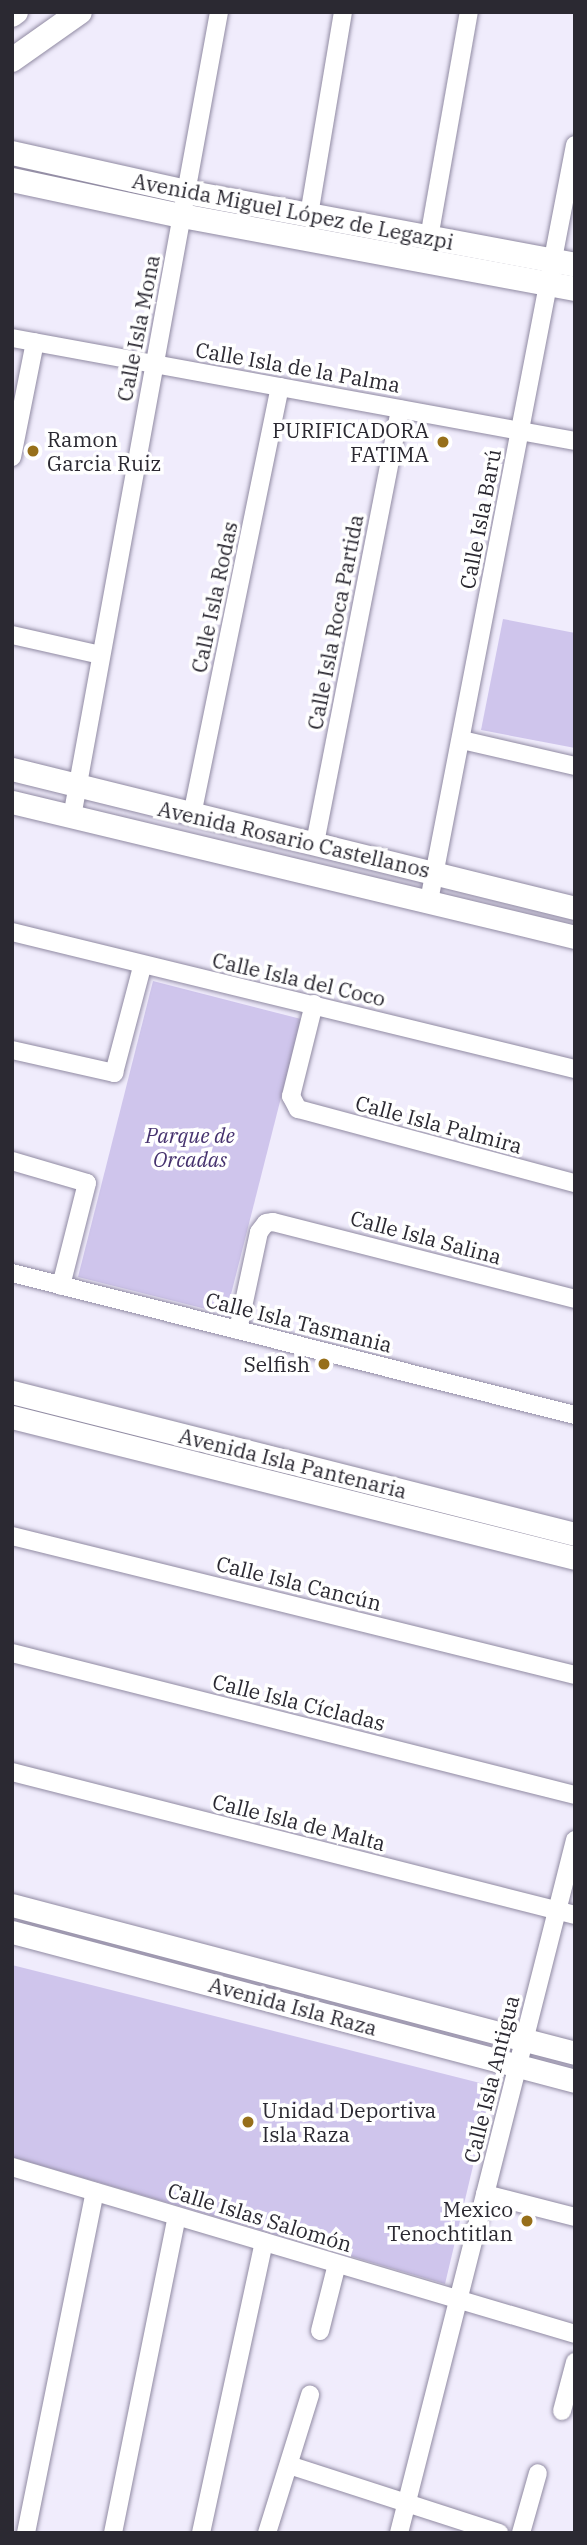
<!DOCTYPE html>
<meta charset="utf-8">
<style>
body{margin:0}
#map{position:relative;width:587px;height:2545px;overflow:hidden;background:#f0ecfc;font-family:"IBM Plex Serif",serif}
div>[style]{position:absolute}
.green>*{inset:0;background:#cfc5ec}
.roads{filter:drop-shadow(0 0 2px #908aa2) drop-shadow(0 0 2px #908aa2)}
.minor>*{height:18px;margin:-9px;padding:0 9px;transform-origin:9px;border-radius:9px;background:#fff}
.tertiary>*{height:23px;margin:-11.5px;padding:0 11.5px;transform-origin:11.5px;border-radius:11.5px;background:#fff}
.secondary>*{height:24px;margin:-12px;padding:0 12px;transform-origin:12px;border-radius:12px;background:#fff}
.dots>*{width:19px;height:19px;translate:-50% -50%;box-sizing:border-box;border:4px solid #fff;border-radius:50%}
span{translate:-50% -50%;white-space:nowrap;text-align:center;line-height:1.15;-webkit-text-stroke:7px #fff;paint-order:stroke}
.street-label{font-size:21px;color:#2b2932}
.poi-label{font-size:21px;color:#2b2932}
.right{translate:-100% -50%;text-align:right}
.left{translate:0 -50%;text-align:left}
.park-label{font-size:21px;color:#46326e;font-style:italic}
.frame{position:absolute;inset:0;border:14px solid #2b2932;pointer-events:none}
</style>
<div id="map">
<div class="green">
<i style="clip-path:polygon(503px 619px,575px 633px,575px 748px,481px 730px)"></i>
<i style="clip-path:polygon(153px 981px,301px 1019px,226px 1314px,78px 1277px)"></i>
<i style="clip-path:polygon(12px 1965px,492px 2086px,445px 2284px,12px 2157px)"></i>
</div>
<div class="roads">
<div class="minor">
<i style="left:309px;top:215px;width:206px;rotate:-80.5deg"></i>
<i style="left:429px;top:238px;width:230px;rotate:-80deg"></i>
<i style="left:12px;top:338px;width:572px;rotate:10.37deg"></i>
<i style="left:12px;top:457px;width:117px;rotate:-78.7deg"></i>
<i style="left:12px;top:635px;width:91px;rotate:12.7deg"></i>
<i style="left:462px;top:740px;width:116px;rotate:13deg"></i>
<i style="left:192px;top:815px;width:437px;rotate:-78.4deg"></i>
<i style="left:72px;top:817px;width:818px;rotate:-79.65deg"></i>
<i style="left:315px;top:843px;width:442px;rotate:-78.9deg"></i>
<i style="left:429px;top:901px;width:770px;rotate:-79.07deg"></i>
<i style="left:12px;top:932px;width:579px;rotate:13.68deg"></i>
<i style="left:314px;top:1004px;width:95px;rotate:104deg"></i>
<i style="left:291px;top:1096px;width:15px;rotate:62deg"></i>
<i style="left:298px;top:1109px;width:287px;rotate:15deg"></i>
<i style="left:12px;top:1050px;width:105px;rotate:12.7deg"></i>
<i style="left:114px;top:1073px;width:110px;rotate:-75.2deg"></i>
<i style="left:12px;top:1161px;width:78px;rotate:16.3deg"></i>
<i style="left:87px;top:1183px;width:106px;rotate:104.2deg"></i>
<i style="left:12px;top:1273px;width:581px;rotate:14.16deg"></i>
<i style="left:238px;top:1330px;width:100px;rotate:-77.9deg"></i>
<i style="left:259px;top:1232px;width:11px;rotate:-52deg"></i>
<i style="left:266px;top:1223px;width:7px;rotate:-8deg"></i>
<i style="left:273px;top:1222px;width:312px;rotate:14.3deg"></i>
<i style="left:12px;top:1536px;width:580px;rotate:13.87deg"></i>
<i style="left:12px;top:1653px;width:581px;rotate:14.16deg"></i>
<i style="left:12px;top:1772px;width:581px;rotate:14.25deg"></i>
<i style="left:12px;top:2167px;width:587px;rotate:16.52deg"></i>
<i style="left:485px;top:2194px;width:93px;rotate:14.3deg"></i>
<i style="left:320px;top:2331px;width:69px;rotate:-75.8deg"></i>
<i style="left:562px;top:2411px;width:51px;rotate:-75.1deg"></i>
<i style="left:289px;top:2465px;width:221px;rotate:17.9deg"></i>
<i style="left:26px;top:2533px;width:348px;rotate:-78.6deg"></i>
<i style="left:113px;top:2533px;width:323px;rotate:-78.6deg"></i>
<i style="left:201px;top:2533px;width:298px;rotate:-77.8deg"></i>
<i style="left:267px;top:2533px;width:145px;rotate:-72.7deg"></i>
<i style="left:399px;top:2533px;width:715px;rotate:-75.75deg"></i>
<i style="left:521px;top:2533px;width:62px;rotate:-74.2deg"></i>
</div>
<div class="tertiary">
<i style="left:12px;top:769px;width:580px;rotate:13.87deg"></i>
<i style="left:12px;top:802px;width:579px;rotate:13.48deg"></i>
<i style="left:12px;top:1392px;width:581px;rotate:14.16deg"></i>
<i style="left:12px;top:1417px;width:580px;rotate:14.06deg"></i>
<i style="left:12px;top:1905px;width:582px;rotate:14.73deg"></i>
<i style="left:12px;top:1932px;width:582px;rotate:14.82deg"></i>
</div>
<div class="secondary">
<i style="left:12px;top:15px;width:5px;rotate:-37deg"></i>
<i style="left:12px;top:60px;width:83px;rotate:-35.2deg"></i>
<i style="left:12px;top:153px;width:178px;rotate:12.6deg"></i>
<i style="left:186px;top:192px;width:396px;rotate:10.6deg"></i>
<i style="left:12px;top:180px;width:174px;rotate:12deg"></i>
<i style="left:182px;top:216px;width:400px;rotate:10.5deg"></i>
</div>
</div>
<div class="dots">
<i style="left:443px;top:442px;background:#976f1a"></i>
<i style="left:33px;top:451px;background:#976f1a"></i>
<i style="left:324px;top:1364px;background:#976f1a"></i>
<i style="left:248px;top:2122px;background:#976f1a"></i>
<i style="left:527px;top:2221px;background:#976f1a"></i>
</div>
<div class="street-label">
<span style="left:293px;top:211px;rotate:11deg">Avenida Miguel López de Legazpi</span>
<span style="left:138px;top:328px;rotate:-79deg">Calle Isla Mona</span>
<span style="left:298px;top:367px;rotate:10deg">Calle Isla de la Palma</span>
<span style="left:480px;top:519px;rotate:-79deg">Calle Isla Barú</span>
<span style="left:214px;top:597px;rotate:-78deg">Calle Isla Rodas</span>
<span style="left:335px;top:622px;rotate:-79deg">Calle Isla Roca Partida</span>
<span style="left:294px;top:839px;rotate:13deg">Avenida Rosario Castellanos</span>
<span style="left:299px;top:979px;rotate:13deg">Calle Isla del Coco</span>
<span style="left:439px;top:1124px;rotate:15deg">Calle Isla Palmira</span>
<span style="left:426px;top:1237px;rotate:15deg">Calle Isla Salina</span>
<span style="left:299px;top:1322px;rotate:14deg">Calle Isla Tasmania</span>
<span style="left:293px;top:1463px;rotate:14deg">Avenida Isla Pantenaria</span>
<span style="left:299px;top:1583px;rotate:14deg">Calle Isla Cancún</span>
<span style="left:299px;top:1702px;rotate:14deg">Calle Isla Cícladas</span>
<span style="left:299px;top:1822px;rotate:14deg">Calle Isla de Malta</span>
<span style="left:293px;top:2006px;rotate:15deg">Avenida Isla Raza</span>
<span style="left:491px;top:2079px;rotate:-76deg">Calle Isla Antigua</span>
<span style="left:260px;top:2217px;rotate:17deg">Calle Islas Salomón</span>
</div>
<div class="poi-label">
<span class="right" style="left:429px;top:442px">PURIFICADORA<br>FATIMA</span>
<span class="left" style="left:47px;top:451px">Ramon<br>Garcia Ruiz</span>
<span class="right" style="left:310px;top:1364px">Selfish</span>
<span class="left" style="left:262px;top:2122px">Unidad Deportiva<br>Isla Raza</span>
<span class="right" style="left:513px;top:2221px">Mexico<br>Tenochtitlan</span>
</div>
<div class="park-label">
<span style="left:190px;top:1147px">Parque de<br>Orcadas</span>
</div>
<div class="frame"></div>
</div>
